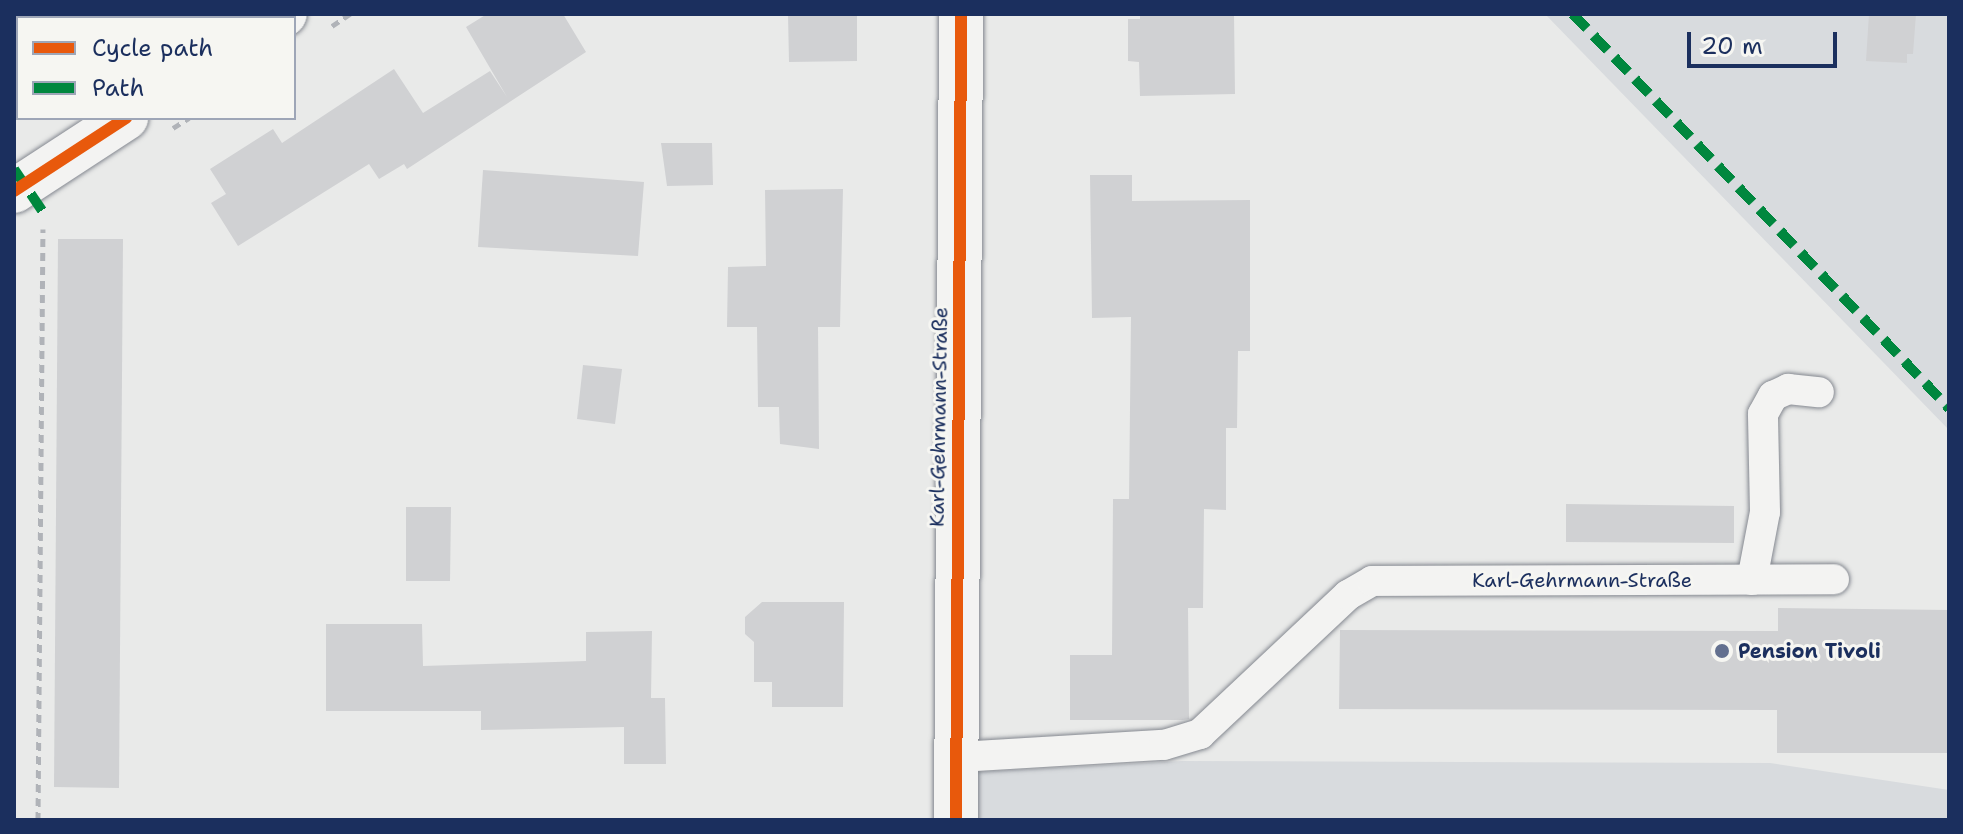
<!DOCTYPE html>
<meta charset="utf-8">
<style>
body{margin:0}
#map{position:relative;width:1963px;height:834px;overflow:hidden;background:#e9eae9;font-family:"Shantell Sans",sans-serif}
div>[style]{position:absolute}
.green>*{inset:0;background:#d8dbde}
.building>*{inset:0;background:#d0d1d3}
.path>*{height:5px;margin-top:-2.5px;transform-origin:0;background:repeating-linear-gradient(90deg,#b0b3b8 0 8px,transparent 0 14px)}
.roads{filter:drop-shadow(0 0 2px #848890) drop-shadow(0 0 2px #848890)}
.service>*{height:30px;margin:-15px;padding:0 15px;transform-origin:15px;border-radius:15px;background:#f3f3f2}
.minor>*{height:44px;margin:-22px;padding:0 22px;transform-origin:22px;border-radius:22px;background:#f3f3f2}
.quiet>*{height:10px;margin-top:-5px;transform-origin:0;background:repeating-linear-gradient(90deg,#00873e 0 20px,transparent 0 30px)}
.cycleway>*{height:12px;margin:-6px;padding:0 6px;transform-origin:6px;border-radius:6px;background:#e8590c}
.dots>*{width:22px;height:22px;translate:-50% -50%;box-sizing:border-box;border:4px solid #f6f6f2;border-radius:50%}
span{translate:-50% -50%;white-space:nowrap;text-align:center;line-height:1.15;-webkit-text-stroke:6px #f6f6f2;paint-order:stroke}
.street-label{font-size:20px;color:#1b2f5e}
.poi-label{font-size:20px;color:#1b2f5e;font-weight:700}
.left{translate:0 -50%;text-align:left}
.frame{position:absolute;inset:0;border:16px solid #1b2f5e;pointer-events:none}
.legend{position:absolute;left:16px;top:16px;width:280px;height:104px;box-sizing:border-box;background:#f6f6f2;border:2px solid #9ea6b7;margin:0;padding:10px 14px;list-style:none;font-size:24px;color:#1b2f5e}
.legend li{display:flex;align-items:center;gap:16px;height:40px}
.legend b{width:40px;border:2px solid #9ea6b7}
.scale{position:absolute;left:1687px;top:32px;width:150px;height:36px;box-sizing:border-box;border:4px solid #1b2f5e;border-top:0;padding-left:10px;font-size:24px;line-height:28px;white-space:nowrap;color:#1b2f5e;-webkit-text-stroke:6px #f6f6f2;paint-order:stroke}
</style>
<div id="map">
<div class="green">
<i style="clip-path:polygon(14px 14px,170px 14px,18px 18px,14px 116px)"></i>
<i style="clip-path:polygon(1545px 14px,1949px 14px,1949px 430px)"></i>
<i style="clip-path:polygon(1183px 761px,1770px 763px,1949px 790px,1949px 820px,976px 820px,977px 772px)"></i>
</div>
<div class="building">
<i style="clip-path:polygon(487px 14px,563px 14px,586px 52px,407px 169px,404px 164px,379px 179px,369px 164px,238px 246px,211px 203px,226px 194px,210px 169px,273px 129px,282px 143px,394px 69px,423px 113px,490px 71px,507px 97px,466px 27px)"></i>
<i style="clip-path:polygon(788px 14px,857px 14px,857px 61px,789px 62px)"></i>
<i style="clip-path:polygon(1140px 14px,1234px 14px,1235px 94px,1140px 96px,1139px 62px,1128px 61px,1128px 19px,1140px 19px)"></i>
<i style="clip-path:polygon(1869px 14px,1916px 14px,1913px 54px,1907px 54px,1907px 63px,1866px 61px)"></i>
<i style="clip-path:polygon(661px 143px,712px 143px,713px 185px,667px 186px)"></i>
<i style="clip-path:polygon(483px 170px,644px 182px,638px 256px,478px 247px)"></i>
<i style="clip-path:polygon(1090px 175px,1132px 175px,1132px 201px,1250px 200px,1250px 351px,1238px 351px,1237px 428px,1226px 428px,1226px 510px,1204px 509px,1203px 608px,1188px 608px,1189px 719px,1183px 720px,1070px 720px,1070px 655px,1112px 655px,1113px 499px,1129px 499px,1131px 317px,1092px 318px)"></i>
<i style="clip-path:polygon(843px 189px,840px 327px,818px 327px,819px 449px,780px 444px,779px 407px,758px 407px,757px 327px,727px 327px,728px 267px,766px 266px,765px 190px)"></i>
<i style="clip-path:polygon(58px 239px,123px 239px,119px 788px,54px 787px)"></i>
<i style="clip-path:polygon(583px 365px,622px 369px,615px 424px,577px 419px)"></i>
<i style="clip-path:polygon(1566px 504px,1734px 506px,1734px 543px,1566px 542px)"></i>
<i style="clip-path:polygon(406px 507px,451px 507px,450px 581px,406px 581px)"></i>
<i style="clip-path:polygon(762px 602px,844px 602px,843px 707px,772px 707px,772px 682px,754px 682px,754px 642px,745px 634px,745px 617px)"></i>
<i style="clip-path:polygon(1778px 608px,1949px 610px,1949px 753px,1777px 753px,1777px 710px,1339px 709px,1340px 630px,1778px 631px)"></i>
<i style="clip-path:polygon(326px 624px,422px 624px,423px 666px,586px 661px,586px 632px,652px 631px,651px 698px,665px 698px,666px 764px,624px 764px,624px 727px,481px 730px,481px 711px,326px 711px)"></i>
</div>
<div class="path">
<i style="left:332px;top:26px;width:22px;rotate:-34deg"></i>
<i style="left:173px;top:128px;width:19px;rotate:-32deg"></i>
<i style="left:38px;top:820px;width:591px;rotate:-89.52deg"></i>
</div>
<div class="roads">
<div class="service">
<i style="left:1752px;top:580px;width:69px;rotate:-79.2deg"></i>
<i style="left:1765px;top:512px;width:98px;rotate:-91.2deg"></i>
<i style="left:1763px;top:414px;width:21px;rotate:-61deg"></i>
<i style="left:1773px;top:396px;width:17px;rotate:-25deg"></i>
<i style="left:1788px;top:389px;width:31px;rotate:6deg"></i>
<i style="left:959px;top:757px;width:205px;rotate:-3.4deg"></i>
<i style="left:1164px;top:745px;width:38px;rotate:-17deg"></i>
<i style="left:1200px;top:734px;width:203px;rotate:-43.2deg"></i>
<i style="left:1348px;top:595px;width:28px;rotate:-30deg"></i>
<i style="left:1372px;top:581px;width:462px;rotate:-0.2deg"></i>
</div>
<div class="minor">
<i style="left:279px;top:18px;width:7px;rotate:-34deg"></i>
<i style="left:14px;top:191px;width:134px;rotate:-33.1deg"></i>
<i style="left:956px;top:820px;width:806px;rotate:-89.64deg"></i>
</div>
</div>
<div class="quiet">
<i style="left:1573px;top:14px;width:545px;rotate:46.34deg"></i>
<i style="left:14px;top:169px;width:52px;rotate:56deg"></i>
</div>
<div class="cycleway">
<i style="left:14px;top:191px;width:134px;rotate:-33.1deg"></i>
<i style="left:956px;top:820px;width:806px;rotate:-89.64deg"></i>
</div>
<div class="dots">
<i style="left:1722px;top:651px;background:#63708f"></i>
</div>
<div class="street-label">
<span style="left:939px;top:417px;rotate:-89deg">Karl-Gehrmann-Straße</span>
<span style="left:1582px;top:580px">Karl-Gehrmann-Straße</span>
</div>
<div class="poi-label">
<span class="left" style="left:1738px;top:651px">Pension Tivoli</span>
</div>
<div class="frame"></div>
<ul class="legend">
<li><b style="height:10px;background:#e8590c"></b>Cycle path</li>
<li><b style="height:10px;background:#00873e"></b>Path</li>
</ul>
<div class="scale">20 m</div>
</div>
